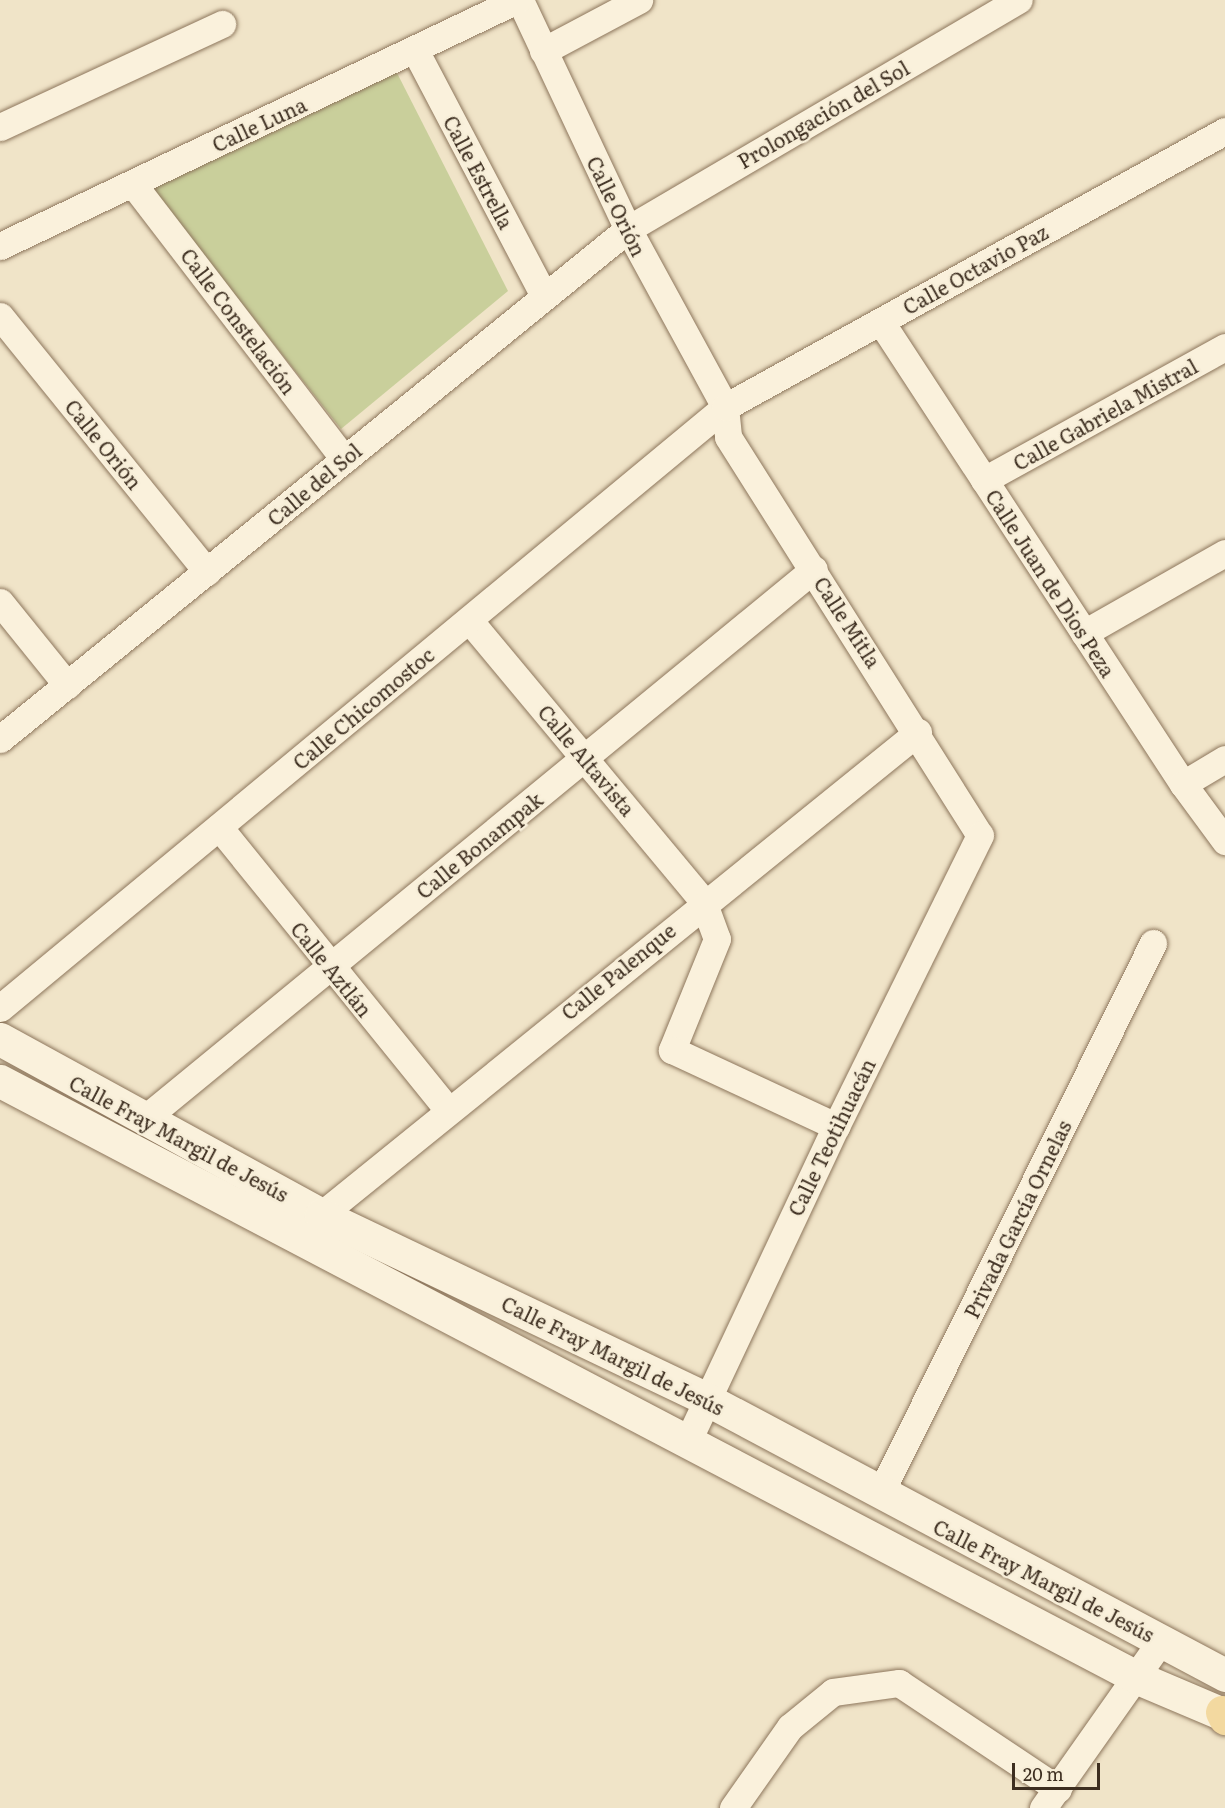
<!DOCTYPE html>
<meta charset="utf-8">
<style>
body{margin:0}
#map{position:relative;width:1225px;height:1808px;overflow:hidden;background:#f0e4c8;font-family:Literata,serif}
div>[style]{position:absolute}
.green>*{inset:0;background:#c9cf9b}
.roads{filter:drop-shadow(0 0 2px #8d765c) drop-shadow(0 0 2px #8d765c)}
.minor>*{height:27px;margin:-13.5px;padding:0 13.5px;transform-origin:13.5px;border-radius:13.5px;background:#faf1dc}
.tertiary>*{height:33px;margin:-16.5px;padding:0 16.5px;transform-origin:16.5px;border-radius:16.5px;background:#faf1dc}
.primary>*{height:33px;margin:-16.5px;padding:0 16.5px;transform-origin:16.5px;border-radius:16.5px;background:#f3d9a0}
span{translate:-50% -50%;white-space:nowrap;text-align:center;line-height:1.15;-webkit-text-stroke:5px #f7eed8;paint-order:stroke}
.street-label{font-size:20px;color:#3d2e20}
.scale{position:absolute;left:1012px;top:1763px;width:88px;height:27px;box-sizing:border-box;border:3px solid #3d2e20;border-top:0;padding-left:8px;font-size:18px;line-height:21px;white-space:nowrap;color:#3d2e20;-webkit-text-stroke:4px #f7eed8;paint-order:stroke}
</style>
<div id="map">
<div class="green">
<i style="clip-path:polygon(396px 71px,508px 291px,341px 429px,149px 186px)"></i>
</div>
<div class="roads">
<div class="minor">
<i style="left:520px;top:0;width:253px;rotate:64.8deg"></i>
<i style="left:628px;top:229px;width:203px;rotate:61.4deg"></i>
<i style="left:725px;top:407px;width:30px;rotate:84deg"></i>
<i style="left:728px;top:437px;width:471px;rotate:57.7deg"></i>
<i style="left:980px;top:835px;width:325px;rotate:116.3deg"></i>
<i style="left:836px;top:1126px;width:347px;rotate:115.2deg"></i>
<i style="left:415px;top:50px;width:276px;rotate:62.3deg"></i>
<i style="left:543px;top:51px;width:109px;rotate:-28deg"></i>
<i style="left:0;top:127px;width:245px;rotate:-24.9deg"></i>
<i style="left:133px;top:184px;width:347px;rotate:52.5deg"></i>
<i style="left:0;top:246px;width:573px;rotate:-25.45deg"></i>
<i style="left:0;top:316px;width:329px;rotate:51deg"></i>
<i style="left:881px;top:322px;width:552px;rotate:56.83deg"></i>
<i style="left:1183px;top:784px;width:71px;rotate:53.6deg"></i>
<i style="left:984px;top:480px;width:275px;rotate:-28.9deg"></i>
<i style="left:0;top:602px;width:107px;rotate:51.1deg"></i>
<i style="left:469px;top:620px;width:366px;rotate:50.2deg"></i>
<i style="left:703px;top:901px;width:40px;rotate:69.8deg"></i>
<i style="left:717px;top:939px;width:120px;rotate:112.1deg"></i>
<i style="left:672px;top:1050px;width:181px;rotate:24.9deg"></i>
<i style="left:1084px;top:633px;width:162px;rotate:-29.6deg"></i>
<i style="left:0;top:739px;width:809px;rotate:-39.08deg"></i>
<i style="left:628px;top:229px;width:453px;rotate:-30.4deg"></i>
<i style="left:1183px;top:784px;width:49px;rotate:-30.8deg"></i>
<i style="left:219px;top:827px;width:364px;rotate:51deg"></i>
<i style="left:0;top:1008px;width:942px;rotate:-39.66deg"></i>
<i style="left:725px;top:407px;width:571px;rotate:-28.9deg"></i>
<i style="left:143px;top:1120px;width:868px;rotate:-39.39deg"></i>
<i style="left:321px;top:1215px;width:768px;rotate:-38.97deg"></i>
<i style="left:880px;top:1494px;width:615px;rotate:-63.64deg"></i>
<i style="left:733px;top:1808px;width:99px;rotate:-54.9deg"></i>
<i style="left:790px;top:1727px;width:55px;rotate:-39.1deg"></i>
<i style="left:833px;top:1692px;width:67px;rotate:-7.8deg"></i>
<i style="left:899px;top:1683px;width:191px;rotate:33.7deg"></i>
<i style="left:1043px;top:1808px;width:204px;rotate:-54.8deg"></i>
</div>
<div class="tertiary">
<i style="left:0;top:1039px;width:366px;rotate:28.7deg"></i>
<i style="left:321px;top:1215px;width:427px;rotate:25.5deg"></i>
<i style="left:706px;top:1399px;width:588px;rotate:28deg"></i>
<i style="left:0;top:1081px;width:1285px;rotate:27.68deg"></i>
<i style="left:1138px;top:1678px;width:95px;rotate:23deg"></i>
</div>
<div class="primary">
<i style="left:1222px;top:1712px;width:7px;rotate:63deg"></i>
</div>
</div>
<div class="street-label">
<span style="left:823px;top:114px;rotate:-30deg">Prolongación del Sol</span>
<span style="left:259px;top:124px;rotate:-25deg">Calle Luna</span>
<span style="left:479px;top:172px;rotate:62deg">Calle Estrella</span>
<span style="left:617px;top:206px;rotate:64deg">Calle Orión</span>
<span style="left:975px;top:269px;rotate:-29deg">Calle Octavio Paz</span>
<span style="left:239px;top:321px;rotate:53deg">Calle Constelación</span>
<span style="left:1105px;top:414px;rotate:-29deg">Calle Gabriela Mistral</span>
<span style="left:104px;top:444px;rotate:51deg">Calle Orión</span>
<span style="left:314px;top:484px;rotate:-40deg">Calle del Sol</span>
<span style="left:1051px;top:583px;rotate:57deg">Calle Juan de Dios Peza</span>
<span style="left:848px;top:622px;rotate:57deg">Calle Mitla</span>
<span style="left:363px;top:708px;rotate:-40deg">Calle Chicomostoc</span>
<span style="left:587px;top:760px;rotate:50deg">Calle Altavista</span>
<span style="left:479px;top:845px;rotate:-39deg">Calle Bonampak</span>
<span style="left:332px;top:969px;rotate:51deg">Calle Aztlán</span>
<span style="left:618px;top:971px;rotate:-39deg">Calle Palenque</span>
<span style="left:831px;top:1137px;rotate:-64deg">Calle Teotihuacán</span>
<span style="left:179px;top:1138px;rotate:28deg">Calle Fray Margil de Jesús</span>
<span style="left:1017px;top:1219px;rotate:-64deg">Privada García Ornelas</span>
<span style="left:613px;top:1355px;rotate:26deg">Calle Fray Margil de Jesús</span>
<span style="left:1044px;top:1580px;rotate:27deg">Calle Fray Margil de Jesús</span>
</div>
<div class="scale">20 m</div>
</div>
